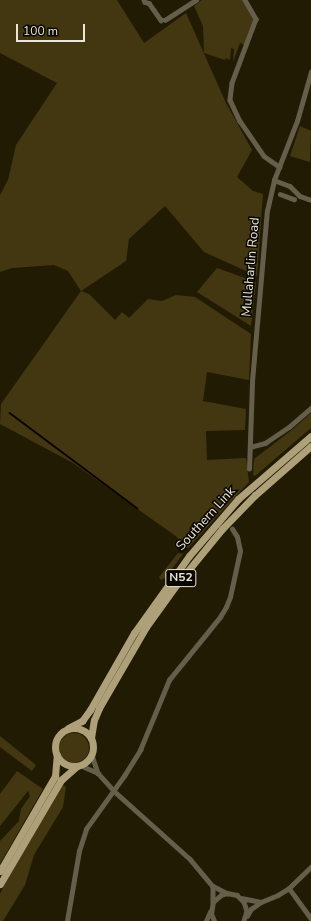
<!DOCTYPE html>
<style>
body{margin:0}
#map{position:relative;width:311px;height:921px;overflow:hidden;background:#221b04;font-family:"Nunito Sans",sans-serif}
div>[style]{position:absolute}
.green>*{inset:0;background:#433711}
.round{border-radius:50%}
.stream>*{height:1.5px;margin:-0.75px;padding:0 0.75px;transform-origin:0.75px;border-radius:0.75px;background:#0d0300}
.street>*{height:4.5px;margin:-2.25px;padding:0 2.25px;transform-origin:2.25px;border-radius:2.25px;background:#645e4b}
.primary>*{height:7px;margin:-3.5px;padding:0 3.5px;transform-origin:3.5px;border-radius:3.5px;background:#aea17a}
.primary>.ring{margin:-3.5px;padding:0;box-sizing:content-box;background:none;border:7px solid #aea17a;border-radius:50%}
span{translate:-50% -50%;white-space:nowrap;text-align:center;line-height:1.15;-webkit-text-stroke:3px #090601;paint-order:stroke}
.shield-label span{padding:1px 3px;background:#090601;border:1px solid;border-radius:3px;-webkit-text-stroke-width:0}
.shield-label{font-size:12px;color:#eae6d7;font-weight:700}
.street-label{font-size:13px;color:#eae6d7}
.scale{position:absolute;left:16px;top:24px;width:69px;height:18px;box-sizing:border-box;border:2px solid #eae6d7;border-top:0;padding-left:5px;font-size:12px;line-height:14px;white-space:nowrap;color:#eae6d7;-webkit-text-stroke:3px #090601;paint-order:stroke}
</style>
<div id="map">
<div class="green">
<i style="clip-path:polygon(0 0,117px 0,144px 43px,186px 13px,226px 103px,252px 150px,237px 177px,253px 191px,263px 194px,257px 276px,204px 252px,165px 206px,129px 239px,126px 261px,81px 291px,89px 294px,115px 320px,122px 312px,129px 318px,148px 299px,162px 301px,176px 295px,195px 297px,251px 334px,249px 380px,207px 372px,203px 401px,246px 409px,245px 430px,206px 431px,207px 460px,246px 458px,249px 482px,188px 548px,179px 541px,177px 537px,73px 463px,0 424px,1px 404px,81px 291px,68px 271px,54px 265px,12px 268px,0 272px,0 195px,8px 180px,16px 145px,57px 83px,0 53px)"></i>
<i style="clip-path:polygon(202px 0,244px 0,254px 18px,244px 45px,240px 43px,233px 62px,234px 49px,231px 48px,230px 60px,226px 58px,225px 60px,204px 53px,203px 26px,194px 6px)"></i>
<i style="clip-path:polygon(300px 126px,311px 131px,310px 162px,290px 156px)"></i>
<i style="clip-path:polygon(217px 268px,256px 282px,251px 326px,197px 292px)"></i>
<i style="clip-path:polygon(311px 413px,311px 428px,255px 476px,253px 475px,254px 459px,293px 429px)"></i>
<i style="clip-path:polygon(178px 553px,183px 554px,166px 577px,161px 580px,159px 577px)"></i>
<i class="round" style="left:59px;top:733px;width:30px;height:30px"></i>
<i style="clip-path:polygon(0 736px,36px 765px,32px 771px,0 747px)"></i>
<i style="clip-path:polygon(17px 771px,43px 789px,0 864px,0 841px,19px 821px,21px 809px,30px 796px,28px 791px,0 826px,0 794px)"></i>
<i style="clip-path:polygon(63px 785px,66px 787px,63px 807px,34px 855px,25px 885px,3px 921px,0 921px,0 894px,6px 881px)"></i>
</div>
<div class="stream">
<i style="left:10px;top:413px;width:159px;rotate:36.8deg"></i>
</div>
<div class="street">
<i style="left:144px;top:0;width:2px;rotate:63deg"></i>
<i style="left:145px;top:2px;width:4px;rotate:14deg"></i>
<i style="left:149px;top:3px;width:21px;rotate:55deg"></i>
<i style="left:161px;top:20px;width:4px"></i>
<i style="left:165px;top:20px;width:37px;rotate:-33deg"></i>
<i style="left:245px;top:0;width:22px;rotate:60deg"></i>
<i style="left:256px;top:19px;width:68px;rotate:110.6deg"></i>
<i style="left:232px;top:83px;width:17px;rotate:97deg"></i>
<i style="left:230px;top:100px;width:23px;rotate:65deg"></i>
<i style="left:240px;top:121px;width:42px;rotate:55.6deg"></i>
<i style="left:264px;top:156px;width:19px;rotate:35deg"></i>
<i style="left:274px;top:180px;width:17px;rotate:21deg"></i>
<i style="left:290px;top:186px;width:14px;rotate:45deg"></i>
<i style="left:300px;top:196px;width:12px;rotate:20deg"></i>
<i style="left:280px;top:194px;width:15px;rotate:20deg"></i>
<i style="left:250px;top:447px;width:16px;rotate:-15deg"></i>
<i style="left:265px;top:443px;width:29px;rotate:-34deg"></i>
<i style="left:289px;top:427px;width:29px;rotate:-41deg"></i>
<i style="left:249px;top:469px;width:88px;rotate:-88deg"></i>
<i style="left:252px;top:381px;width:171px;rotate:-85deg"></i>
<i style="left:267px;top:211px;width:32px;rotate:-77deg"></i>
<i style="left:274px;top:180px;width:63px;rotate:-68.7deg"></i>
<i style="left:297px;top:121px;width:51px;rotate:-74.1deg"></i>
<i style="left:92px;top:755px;width:19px;rotate:72deg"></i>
<i style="left:98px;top:773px;width:24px;rotate:48deg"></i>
<i style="left:114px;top:791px;width:102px;rotate:41.8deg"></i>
<i style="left:190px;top:859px;width:35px;rotate:50deg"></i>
<i style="left:213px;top:886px;width:16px;rotate:27deg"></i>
<i style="left:80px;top:765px;width:20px;rotate:24deg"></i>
<i style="left:213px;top:886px;width:16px;rotate:90deg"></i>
<i style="left:289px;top:888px;width:37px;rotate:54deg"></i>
<i style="left:241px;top:898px;width:20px;rotate:11deg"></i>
<i style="left:247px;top:916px;width:8px;rotate:-60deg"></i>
<i style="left:251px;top:909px;width:12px;rotate:-35deg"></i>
<i style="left:261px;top:902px;width:18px;rotate:-22deg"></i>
<i style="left:278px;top:895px;width:13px;rotate:-32deg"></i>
<i style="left:289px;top:888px;width:30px;rotate:-44deg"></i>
<i style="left:67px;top:921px;width:71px;rotate:-80.3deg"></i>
<i style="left:79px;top:851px;width:23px;rotate:-72deg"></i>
<i style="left:86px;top:829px;width:65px;rotate:-54.4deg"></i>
<i style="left:124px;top:776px;width:31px;rotate:-58deg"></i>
<i style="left:140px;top:750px;width:76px;rotate:-67.5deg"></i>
<i style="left:169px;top:680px;width:81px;rotate:-51deg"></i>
<i style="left:220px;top:617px;width:12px;rotate:-59deg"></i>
<i style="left:226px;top:607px;width:11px;rotate:-68deg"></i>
<i style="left:230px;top:597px;width:47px;rotate:-77.7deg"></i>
<i style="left:240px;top:551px;width:14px;rotate:-102deg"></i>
<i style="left:237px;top:537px;width:9px;rotate:-122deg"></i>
<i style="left:206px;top:921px;width:10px;rotate:-66deg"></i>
<i style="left:214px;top:921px;width:8px;rotate:-113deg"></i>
<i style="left:211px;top:914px;width:12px;rotate:-81deg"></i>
<i style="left:213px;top:902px;width:11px;rotate:-41deg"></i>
<i style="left:221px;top:895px;width:6px;rotate:-18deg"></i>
<i style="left:227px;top:893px;width:10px;rotate:11deg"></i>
<i style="left:237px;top:895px;width:10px;rotate:45deg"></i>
<i style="left:244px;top:902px;width:9px;rotate:72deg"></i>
<i style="left:247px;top:911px;width:10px;rotate:107deg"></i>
</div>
<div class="primary">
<i class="ring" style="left:55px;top:728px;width:31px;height:31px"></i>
<i style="left:68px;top:728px;width:16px;rotate:-27deg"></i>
<i style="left:82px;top:721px;width:14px;rotate:-54deg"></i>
<i style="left:90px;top:710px;width:89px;rotate:-60.3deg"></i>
<i style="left:134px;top:633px;width:95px;rotate:-54.5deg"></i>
<i style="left:189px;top:556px;width:75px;rotate:-49.3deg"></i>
<i style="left:238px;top:499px;width:96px;rotate:-40.8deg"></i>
<i style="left:91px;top:738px;width:18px;rotate:-81deg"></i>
<i style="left:94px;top:720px;width:13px;rotate:-67deg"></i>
<i style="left:99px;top:708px;width:94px;rotate:-59.9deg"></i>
<i style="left:146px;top:627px;width:53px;rotate:-54.2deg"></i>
<i style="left:177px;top:584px;width:71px;rotate:-50.7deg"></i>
<i style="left:222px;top:529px;width:47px;rotate:-45.9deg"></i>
<i style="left:255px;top:495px;width:74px;rotate:-41.2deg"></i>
<i style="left:0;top:871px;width:110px;rotate:-59.9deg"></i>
<i style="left:55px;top:776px;width:21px;rotate:-85deg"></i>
<i style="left:0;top:884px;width:121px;rotate:-59.6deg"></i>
<i style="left:61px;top:780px;width:21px;rotate:-41deg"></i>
</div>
<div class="shield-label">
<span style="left:181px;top:578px">N52</span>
</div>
<div class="street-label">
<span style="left:251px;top:267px;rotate:-85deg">Mullaharlin Road</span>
<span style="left:206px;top:519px;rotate:-48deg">Southern Link</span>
</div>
<div class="scale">100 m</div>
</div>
